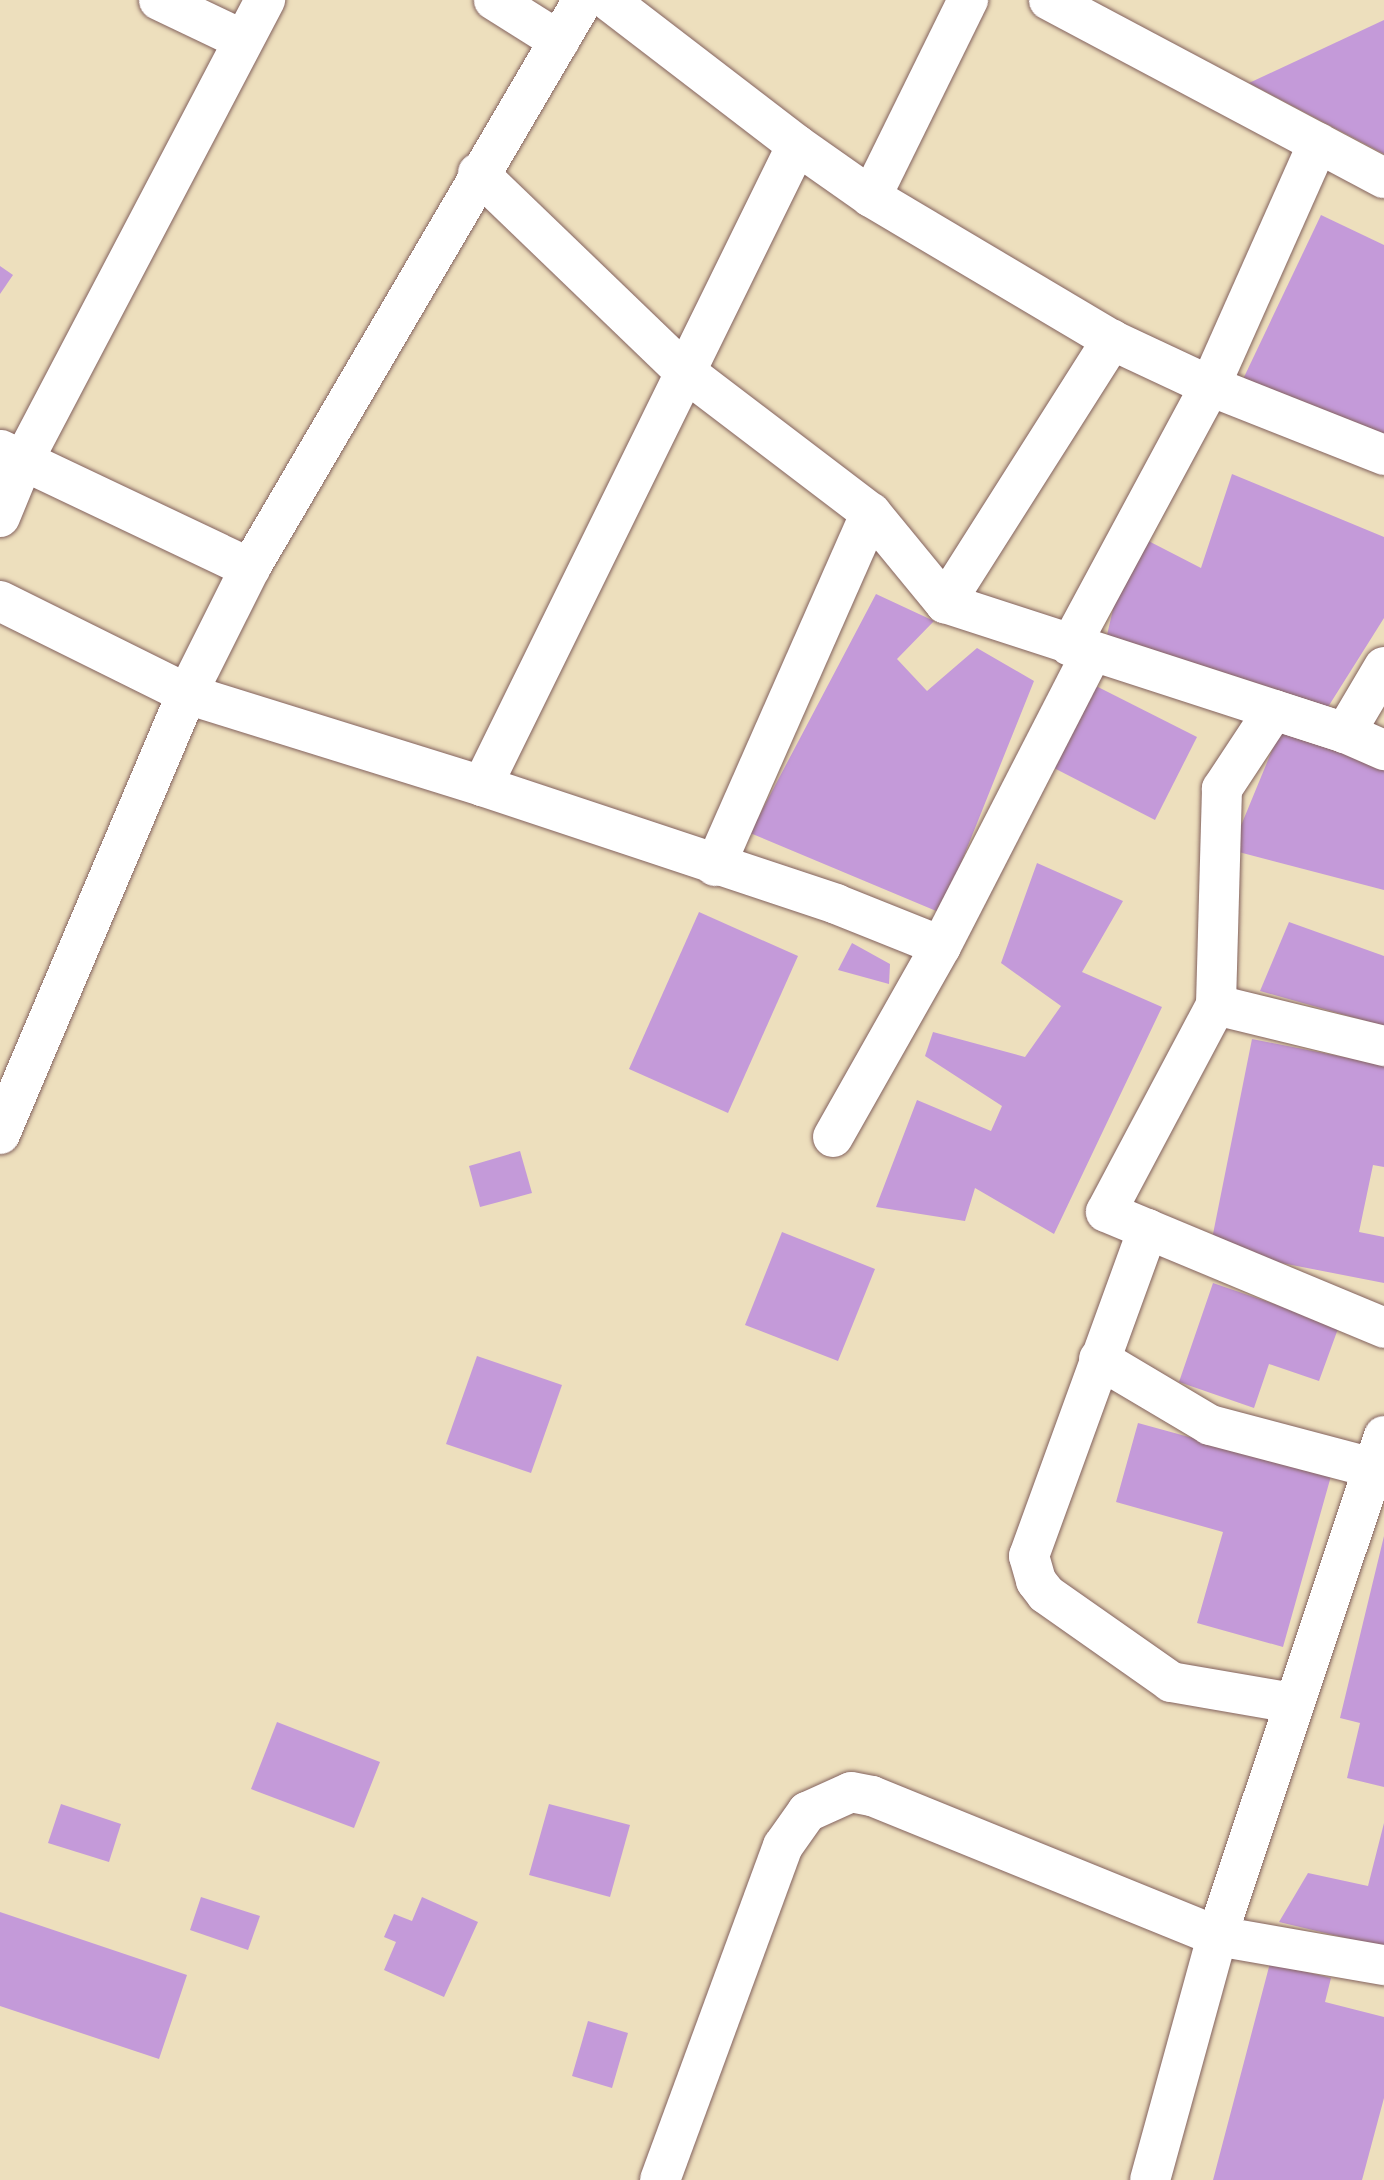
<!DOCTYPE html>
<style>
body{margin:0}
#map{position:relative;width:1384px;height:2180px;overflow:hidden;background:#eddfbd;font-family:"Shantell Sans",sans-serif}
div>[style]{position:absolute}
.building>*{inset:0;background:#c49ad9}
.roads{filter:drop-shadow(0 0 2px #83625e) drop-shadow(0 0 2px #83625e)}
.minor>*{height:40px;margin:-20px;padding:0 20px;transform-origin:20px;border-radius:20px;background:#fff}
span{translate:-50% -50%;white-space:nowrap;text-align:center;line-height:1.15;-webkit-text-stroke:9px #fff;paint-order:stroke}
</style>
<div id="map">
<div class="building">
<i style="clip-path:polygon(1384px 20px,1384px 154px,1249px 83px)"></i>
<i style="clip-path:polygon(1321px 215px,1384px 245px,1384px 455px,1235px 396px)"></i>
<i style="clip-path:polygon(0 266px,13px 275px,0 294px)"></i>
<i style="clip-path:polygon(1232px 474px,1384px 537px,1384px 618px,1328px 707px,1107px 635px,1131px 532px,1201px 568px)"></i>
<i style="clip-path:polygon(876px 594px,934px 621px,897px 659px,927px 691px,977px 648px,1034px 681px,941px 913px,750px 833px)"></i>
<i style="clip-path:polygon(1096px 686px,1197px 737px,1155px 820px,1054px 768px)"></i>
<i style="clip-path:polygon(1282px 726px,1384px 770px,1384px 890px,1231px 850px)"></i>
<i style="clip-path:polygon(1037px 863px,1123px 901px,1082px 972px,1162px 1007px,1054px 1234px,975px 1188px,965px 1221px,876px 1207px,917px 1100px,991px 1131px,1002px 1106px,925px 1056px,933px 1032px,1025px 1057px,1061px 1006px,1001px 963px)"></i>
<i style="clip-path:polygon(699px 912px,798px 956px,728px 1113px,629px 1069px)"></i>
<i style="clip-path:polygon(1289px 922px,1384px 956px,1384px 1026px,1260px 991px)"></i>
<i style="clip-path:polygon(852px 943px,890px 964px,889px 984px,838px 970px)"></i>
<i style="clip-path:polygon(1252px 1039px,1384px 1065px,1384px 1167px,1373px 1165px,1359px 1232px,1384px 1237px,1384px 1283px,1210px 1249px)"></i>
<i style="clip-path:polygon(520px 1151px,532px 1193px,480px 1207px,469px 1166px)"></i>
<i style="clip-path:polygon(782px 1232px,875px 1269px,838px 1361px,745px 1325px)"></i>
<i style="clip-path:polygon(1213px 1283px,1339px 1326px,1319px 1381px,1269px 1364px,1254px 1408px,1179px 1382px)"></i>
<i style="clip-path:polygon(477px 1356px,562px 1385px,531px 1473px,446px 1444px)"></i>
<i style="clip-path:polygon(1138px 1423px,1331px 1476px,1283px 1647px,1197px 1623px,1223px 1532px,1116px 1502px)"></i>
<i style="clip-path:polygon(1384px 1536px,1384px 1787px,1347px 1778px,1360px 1723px,1340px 1718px)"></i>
<i style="clip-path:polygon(277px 1722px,380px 1762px,354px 1828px,251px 1789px)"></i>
<i style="clip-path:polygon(61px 1804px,121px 1824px,109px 1862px,48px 1843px)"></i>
<i style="clip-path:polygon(549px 1804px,630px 1825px,610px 1897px,529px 1875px)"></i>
<i style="clip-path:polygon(1384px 1823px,1384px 1947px,1279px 1922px,1308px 1873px,1368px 1886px)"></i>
<i style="clip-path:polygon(201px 1897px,260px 1916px,248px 1950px,190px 1930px)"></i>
<i style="clip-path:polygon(422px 1897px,478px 1922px,444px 1997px,384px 1970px,396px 1942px,384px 1937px,394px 1914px,412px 1921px)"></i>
<i style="clip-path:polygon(0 1912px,187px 1975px,159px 2059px,0 2006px)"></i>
<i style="clip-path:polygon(1270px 1963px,1331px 1978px,1325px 2002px,1384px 2017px,1384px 2098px,1362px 2180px,1213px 2180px)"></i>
<i style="clip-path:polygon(588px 2021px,628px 2033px,612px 2088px,572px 2076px)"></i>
</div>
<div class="roads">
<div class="minor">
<i style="left:159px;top:0;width:93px;rotate:25.5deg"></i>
<i style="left:494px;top:0;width:77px;rotate:32.2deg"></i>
<i style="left:608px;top:0;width:238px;rotate:37.5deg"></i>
<i style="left:797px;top:145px;width:90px;rotate:35.1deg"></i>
<i style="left:871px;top:197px;width:280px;rotate:30.7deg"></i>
<i style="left:1112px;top:340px;width:108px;rotate:25.1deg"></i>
<i style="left:1210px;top:386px;width:187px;rotate:21.6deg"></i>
<i style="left:1049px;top:0;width:379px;rotate:28deg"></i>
<i style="left:478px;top:173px;width:284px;rotate:43.9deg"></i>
<i style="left:683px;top:370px;width:236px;rotate:37.3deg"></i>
<i style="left:871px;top:513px;width:117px;rotate:50.6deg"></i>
<i style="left:945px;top:603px;width:421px;rotate:18deg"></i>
<i style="left:1345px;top:733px;width:43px;rotate:23.6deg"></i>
<i style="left:871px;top:197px;width:220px;rotate:-63.8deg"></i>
<i style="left:1px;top:450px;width:276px;rotate:25.4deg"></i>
<i style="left:0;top:517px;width:61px;rotate:-67.7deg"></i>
<i style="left:23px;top:461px;width:521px;rotate:-62.3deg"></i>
<i style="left:0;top:601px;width:209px;rotate:26.4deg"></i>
<i style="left:187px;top:694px;width:309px;rotate:17.3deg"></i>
<i style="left:482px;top:786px;width:373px;rotate:18.4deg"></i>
<i style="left:836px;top:904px;width:113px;rotate:21.8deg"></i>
<i style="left:945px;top:603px;width:312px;rotate:-57.6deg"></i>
<i style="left:1070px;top:646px;width:295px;rotate:-61.7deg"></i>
<i style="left:1210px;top:386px;width:266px;rotate:-66deg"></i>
<i style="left:1384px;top:667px;width:77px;rotate:120.6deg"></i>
<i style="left:1345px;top:733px;width:75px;rotate:-162.1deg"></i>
<i style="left:1274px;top:710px;width:95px;rotate:123.4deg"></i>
<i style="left:1222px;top:789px;width:216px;rotate:91.6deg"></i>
<i style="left:1216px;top:1005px;width:234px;rotate:118deg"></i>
<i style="left:1106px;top:1212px;width:301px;rotate:22.6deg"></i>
<i style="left:482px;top:786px;width:714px;rotate:-63.83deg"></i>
<i style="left:715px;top:866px;width:386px;rotate:-66.2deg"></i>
<i style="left:1216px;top:1005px;width:173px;rotate:13.7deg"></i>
<i style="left:0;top:1134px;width:478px;rotate:-67deg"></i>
<i style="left:187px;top:694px;width:141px;rotate:-63.4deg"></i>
<i style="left:250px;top:568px;width:658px;rotate:-59.62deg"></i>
<i style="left:833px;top:1137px;width:219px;rotate:-60.5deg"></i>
<i style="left:941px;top:946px;width:331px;rotate:-62.8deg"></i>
<i style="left:1148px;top:1229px;width:348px;rotate:110deg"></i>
<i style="left:1029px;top:1556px;width:26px;rotate:74deg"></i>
<i style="left:1036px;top:1581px;width:16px;rotate:52deg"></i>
<i style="left:1046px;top:1594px;width:153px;rotate:35.1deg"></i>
<i style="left:1171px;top:1682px;width:124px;rotate:9.8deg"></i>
<i style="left:1099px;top:1359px;width:129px;rotate:30.7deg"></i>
<i style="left:1210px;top:1425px;width:180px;rotate:14.8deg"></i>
<i style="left:660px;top:2180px;width:356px;rotate:-69.8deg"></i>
<i style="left:783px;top:1846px;width:42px;rotate:-54.8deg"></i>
<i style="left:807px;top:1812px;width:48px;rotate:-24.4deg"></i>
<i style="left:851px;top:1792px;width:21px;rotate:11deg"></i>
<i style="left:872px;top:1796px;width:372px;rotate:22.1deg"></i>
<i style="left:1217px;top:1936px;width:169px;rotate:9.9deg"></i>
<i style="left:1150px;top:2180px;width:253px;rotate:-74.6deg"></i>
<i style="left:1217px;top:1936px;width:527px;rotate:-71.53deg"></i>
</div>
</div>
</div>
